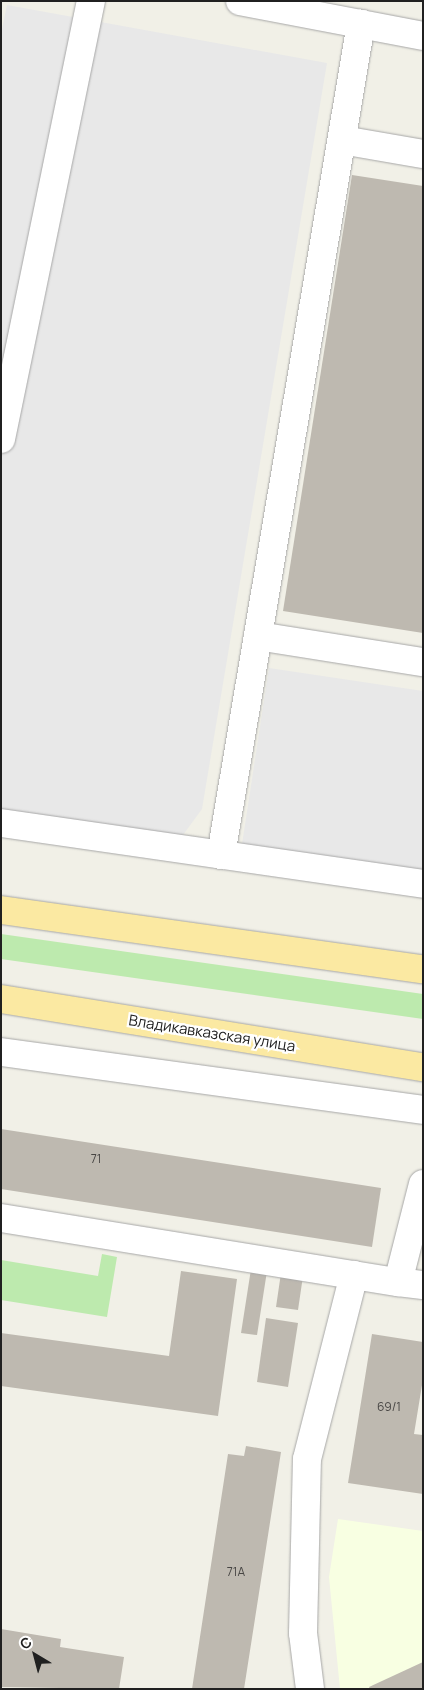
<!DOCTYPE html>
<meta charset="utf-8">
<style>
body{margin:0}
#map{position:relative;width:424px;height:1690px;overflow:hidden;background:#f1f0e7;font-family:Manrope,sans-serif}
div>[style]{position:absolute}
.education>*{inset:0;background:#f8ffe2}
.grass>*{inset:0;background:#bdeaae}
.parking>*{inset:0;background:#e8e8e8}
.building>*{inset:0;background:#beb9b0}
.roads{filter:drop-shadow(0 0 1px #a7a7a7) drop-shadow(0 0 1px #a7a7a7)}
.minor>*{height:28px;margin:-14px;padding:0 14px;transform-origin:14px;border-radius:14px;background:#fff}
.major>*{height:28px;margin:-14px;padding:0 14px;transform-origin:14px;border-radius:14px;background:#fbe9a2}
span{translate:-50% -50%;white-space:nowrap;text-align:center;line-height:1.15;-webkit-text-stroke:4.5px #fff;paint-order:stroke}
.number-label{font-size:12px;color:#484644}
.number-label span{-webkit-text-stroke-width:0}
.street-label{font-size:15px;color:#202020}
.frame{position:absolute;inset:0;border:2px solid #202020;pointer-events:none}
.north{position:absolute;left:10px;top:1630px;width:50px;height:50px;-webkit-text-stroke:4px #fff;paint-order:stroke;rotate:323deg;font-size:14px;font-weight:700;line-height:20px;text-align:center;color:#202020}
.north::after{content:'';display:block;margin:auto;width:18px;height:22px;background:#202020;clip-path:polygon(50% 0,100% 100%,50% 72%,0 100%)}
</style>
<div id="map">
<div class="education">
<i style="clip-path:polygon(338px 1519px,423px 1531px,423px 1689px,340px 1689px,329px 1577px)"></i>
</div>
<div class="grass">
<i style="clip-path:polygon(1px 934px,423px 994px,423px 1019px,1px 959px)"></i>
<i style="clip-path:polygon(102px 1254px,117px 1257px,107px 1317px,1px 1300px,1px 1260px,98px 1276px)"></i>
</div>
<div class="parking">
<i style="clip-path:polygon(7px 5px,327px 63px,202px 809px,183px 835px,1px 812px,1px 34px)"></i>
<i style="clip-path:polygon(269px 668px,423px 691px,423px 871px,242px 844px)"></i>
</div>
<div class="building">
<i style="clip-path:polygon(352px 175px,423px 186px,423px 633px,283px 611px)"></i>
<i style="clip-path:polygon(1px 1129px,381px 1188px,372px 1247px,1px 1189px)"></i>
<i style="clip-path:polygon(251px 1269px,267px 1271px,257px 1335px,241px 1333px)"></i>
<i style="clip-path:polygon(181px 1271px,237px 1279px,218px 1416px,1px 1386px,1px 1333px,169px 1356px)"></i>
<i style="clip-path:polygon(281px 1273px,303px 1276px,298px 1310px,276px 1307px)"></i>
<i style="clip-path:polygon(266px 1318px,298px 1323px,288px 1387px,257px 1382px)"></i>
<i style="clip-path:polygon(372px 1334px,423px 1342px,423px 1379px,414px 1434px,423px 1435px,423px 1494px,348px 1483px)"></i>
<i style="clip-path:polygon(246px 1446px,281px 1452px,244px 1689px,192px 1689px,228px 1454px,244px 1456px)"></i>
<i style="clip-path:polygon(1px 1629px,61px 1639px,60px 1647px,124px 1657px,119px 1689px,1px 1687px)"></i>
<i style="clip-path:polygon(423px 1662px,423px 1689px,370px 1689px,369px 1687px)"></i>
</div>
<div class="roads">
<div class="minor">
<i style="left:240px;top:1px;width:186px;rotate:10.8deg"></i>
<i style="left:342px;top:140px;width:82px;rotate:9.8deg"></i>
<i style="left:1px;top:439px;width:447px;rotate:-78.4deg"></i>
<i style="left:258px;top:636px;width:167px;rotate:9deg"></i>
<i style="left:1px;top:823px;width:426px;rotate:8.2deg"></i>
<i style="left:221px;top:855px;width:843px;rotate:-80.44deg"></i>
<i style="left:1px;top:1052px;width:426px;rotate:7.8deg"></i>
<i style="left:423px;top:1184px;width:101px;rotate:104.3deg"></i>
<i style="left:398px;top:1282px;width:25px;rotate:7deg"></i>
<i style="left:1px;top:1218px;width:402px;rotate:9.2deg"></i>
<i style="left:310px;top:1689px;width:56px;rotate:-97.1deg"></i>
<i style="left:303px;top:1633px;width:174px;rotate:-88.7deg"></i>
<i style="left:307px;top:1459px;width:190px;rotate:-75.7deg"></i>
</div>
<div class="major">
<i style="left:1px;top:910px;width:426px;rotate:8deg"></i>
<i style="left:1px;top:999px;width:427px;rotate:9.2deg"></i>
</div>
</div>
<div class="number-label">
<span style="left:96px;top:1159px">71</span>
<span style="left:389px;top:1407px">69/1</span>
<span style="left:236px;top:1572px">71А</span>
</div>
<div class="street-label">
<span style="left:212px;top:1033px;rotate:9deg">Владикавказская улица</span>
</div>
<div class="frame"></div>
<div class="north">С</div>
</div>
